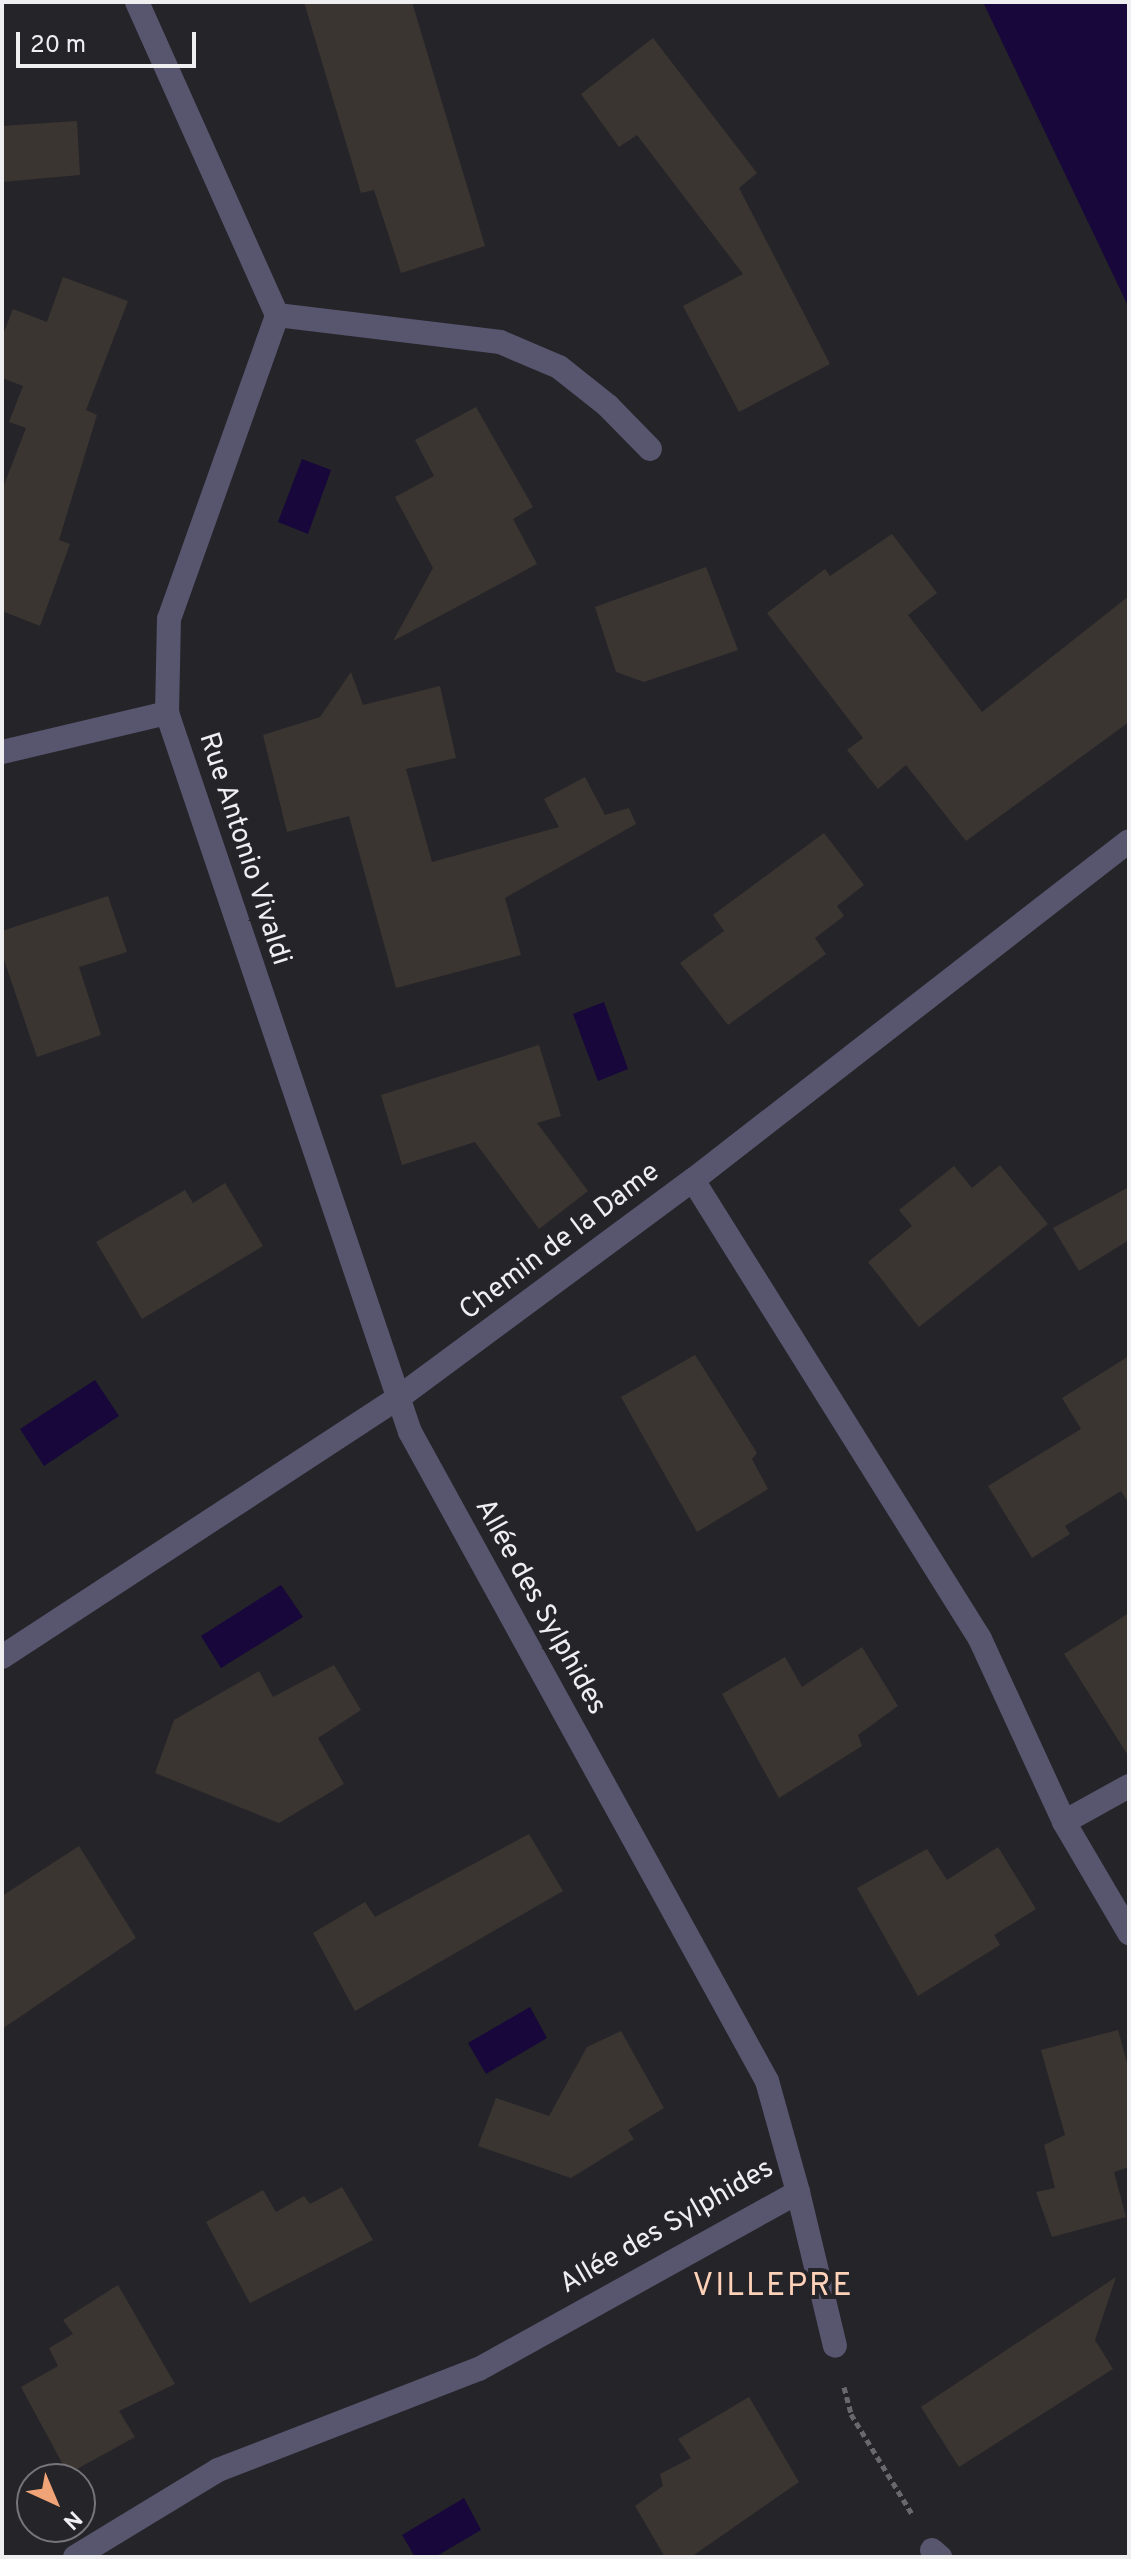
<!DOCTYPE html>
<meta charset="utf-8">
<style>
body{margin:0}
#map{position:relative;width:1131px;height:2559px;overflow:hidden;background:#252429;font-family:Overpass,sans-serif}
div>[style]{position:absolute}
.water>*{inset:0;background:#18073b}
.building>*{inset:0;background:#3b3532}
.path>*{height:5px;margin-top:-2.5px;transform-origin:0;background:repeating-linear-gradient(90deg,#69686c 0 6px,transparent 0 10px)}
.street>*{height:24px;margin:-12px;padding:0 12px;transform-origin:12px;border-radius:12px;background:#58556f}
span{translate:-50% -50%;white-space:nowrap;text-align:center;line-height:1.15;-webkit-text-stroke:8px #252429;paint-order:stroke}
.street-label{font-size:28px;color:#efeff2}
.quarter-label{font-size:32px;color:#fed1b9;letter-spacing:2px}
.frame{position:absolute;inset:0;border:4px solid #efeff2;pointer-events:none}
.north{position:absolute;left:16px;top:2463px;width:80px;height:80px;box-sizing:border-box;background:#252429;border:2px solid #767579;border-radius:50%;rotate:136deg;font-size:22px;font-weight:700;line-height:32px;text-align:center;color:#efeff2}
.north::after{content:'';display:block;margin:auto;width:28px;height:36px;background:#efa377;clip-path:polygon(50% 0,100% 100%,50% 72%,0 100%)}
.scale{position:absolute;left:16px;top:32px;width:180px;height:36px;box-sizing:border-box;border:4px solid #efeff2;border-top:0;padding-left:10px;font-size:24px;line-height:28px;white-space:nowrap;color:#efeff2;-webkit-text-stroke:6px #252429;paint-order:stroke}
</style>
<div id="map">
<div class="water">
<i style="clip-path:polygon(983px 2px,1129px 2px,1129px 308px)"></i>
<i style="clip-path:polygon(302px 459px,331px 470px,308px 534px,278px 522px)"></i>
<i style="clip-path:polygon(604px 1002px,628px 1069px,598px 1081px,573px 1014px)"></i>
<i style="clip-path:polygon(95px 1380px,119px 1416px,44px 1466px,20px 1429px)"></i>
<i style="clip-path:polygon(281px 1585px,303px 1617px,221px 1668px,201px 1636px)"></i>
<i style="clip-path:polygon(530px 2007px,547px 2038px,486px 2074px,468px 2043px)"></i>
<i style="clip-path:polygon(464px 2498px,481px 2530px,435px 2557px,415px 2557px,402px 2535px)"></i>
</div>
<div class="building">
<i style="clip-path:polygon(304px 2px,412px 2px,485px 246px,401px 273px,374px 190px,361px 193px)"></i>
<i style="clip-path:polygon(653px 38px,757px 173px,739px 188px,830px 364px,739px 412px,683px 306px,743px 274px,637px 135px,619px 147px,581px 94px)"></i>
<i style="clip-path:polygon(77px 121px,80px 175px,2px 182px,2px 126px)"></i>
<i style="clip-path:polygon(63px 277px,128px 301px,86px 410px,97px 415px,59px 540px,70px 544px,40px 626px,2px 611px,2px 490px,26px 428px,9px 422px,23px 386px,2px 378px,2px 337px,13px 309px,47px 322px)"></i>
<i style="clip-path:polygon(476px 407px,533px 507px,513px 519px,537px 564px,393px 641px,433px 568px,395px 497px,434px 476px,415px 440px)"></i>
<i style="clip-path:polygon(892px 534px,937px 593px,908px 615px,982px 712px,1129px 596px,1129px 722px,966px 841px,906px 765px,878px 789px,847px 750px,863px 738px,767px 613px,825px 569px,830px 576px)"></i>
<i style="clip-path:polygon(706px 567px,738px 650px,644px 682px,616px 672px,595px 607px)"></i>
<i style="clip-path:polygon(351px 672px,363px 705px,440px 686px,456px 758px,406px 769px,432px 862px,559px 827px,544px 799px,585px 777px,605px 815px,629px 808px,636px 824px,505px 898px,521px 955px,396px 988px,349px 816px,287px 832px,263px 735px,320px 717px)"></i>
<i style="clip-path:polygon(824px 833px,864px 885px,837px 906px,844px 916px,815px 938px,826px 954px,728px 1025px,680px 963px,724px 931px,713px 915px)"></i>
<i style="clip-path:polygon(108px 896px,127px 952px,79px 967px,101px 1035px,37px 1057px,2px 954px,2px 931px)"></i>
<i style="clip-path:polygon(539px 1045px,561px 1116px,537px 1123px,588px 1191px,539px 1229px,475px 1142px,402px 1165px,381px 1095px)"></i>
<i style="clip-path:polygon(1000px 1165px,1048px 1224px,919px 1327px,868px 1262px,912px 1226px,899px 1210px,954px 1166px,972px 1188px)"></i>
<i style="clip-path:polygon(225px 1183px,263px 1246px,142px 1319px,96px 1242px,185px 1190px,193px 1203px)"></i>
<i style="clip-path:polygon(1129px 1187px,1129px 1240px,1079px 1271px,1053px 1228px)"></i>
<i style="clip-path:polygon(695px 1355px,757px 1453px,752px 1459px,768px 1489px,697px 1532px,621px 1397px)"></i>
<i style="clip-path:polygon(1129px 1356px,1129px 1504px,1121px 1491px,1065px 1526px,1070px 1534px,1032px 1558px,988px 1486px,1081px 1429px,1062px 1398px)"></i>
<i style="clip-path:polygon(1129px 1613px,1129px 1757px,1064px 1654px)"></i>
<i style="clip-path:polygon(862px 1647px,898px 1706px,858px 1735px,862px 1746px,779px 1798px,722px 1694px,785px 1657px,802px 1687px)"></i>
<i style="clip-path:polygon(334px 1665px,361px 1710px,318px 1738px,344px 1784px,279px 1823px,155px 1773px,174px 1720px,259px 1671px,273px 1697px)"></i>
<i style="clip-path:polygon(529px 1834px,563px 1891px,355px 2011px,313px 1933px,365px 1902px,375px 1917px)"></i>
<i style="clip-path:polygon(79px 1846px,136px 1938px,2px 2029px,2px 1896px)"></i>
<i style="clip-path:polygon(998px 1847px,1036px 1909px,994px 1935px,1000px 1945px,918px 1996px,857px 1888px,927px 1849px,947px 1880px)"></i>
<i style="clip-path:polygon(1118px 2030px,1129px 2070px,1129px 2167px,1114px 2172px,1126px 2217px,1052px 2237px,1036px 2192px,1055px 2188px,1044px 2145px,1065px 2135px,1041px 2050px)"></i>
<i style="clip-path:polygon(621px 2031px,664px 2108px,628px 2130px,634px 2139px,571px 2178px,478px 2146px,496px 2098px,549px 2116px,587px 2047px)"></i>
<i style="clip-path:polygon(342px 2187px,373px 2240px,250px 2303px,206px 2222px,263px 2190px,276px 2212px,304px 2196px,310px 2204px)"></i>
<i style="clip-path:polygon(1116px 2277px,1095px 2340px,1113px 2369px,959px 2467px,921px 2407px)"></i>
<i style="clip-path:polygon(118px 2285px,175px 2384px,119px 2411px,135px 2437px,68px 2474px,21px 2387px,58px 2366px,49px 2348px,73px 2334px,63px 2320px)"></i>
<i style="clip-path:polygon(749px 2397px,799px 2482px,691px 2557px,665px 2557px,635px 2506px,663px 2486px,660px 2474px,691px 2458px,678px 2439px)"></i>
</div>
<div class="path">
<i style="left:844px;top:2387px;width:28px;rotate:75deg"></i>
<i style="left:851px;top:2414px;width:117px;rotate:58.6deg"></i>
</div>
<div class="street">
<i style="left:277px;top:315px;width:225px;rotate:6.9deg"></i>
<i style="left:500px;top:342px;width:64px;rotate:23deg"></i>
<i style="left:559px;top:367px;width:63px;rotate:38.5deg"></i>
<i style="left:608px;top:406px;width:60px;rotate:45.7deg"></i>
<i style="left:2px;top:752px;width:170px;rotate:-13.3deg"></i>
<i style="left:693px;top:1180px;width:541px;rotate:57.98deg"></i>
<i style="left:980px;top:1639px;width:201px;rotate:65.3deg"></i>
<i style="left:1064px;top:1822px;width:129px;rotate:59.6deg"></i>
<i style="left:2px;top:1657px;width:473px;rotate:-33.2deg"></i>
<i style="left:398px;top:1398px;width:367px;rotate:-36.5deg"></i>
<i style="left:693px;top:1180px;width:552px;rotate:-37.87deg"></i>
<i style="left:1064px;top:1822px;width:74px;rotate:-29deg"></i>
<i style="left:798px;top:2192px;width:158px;rotate:76.5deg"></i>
<i style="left:932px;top:2550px;width:11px;rotate:41deg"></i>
<i style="left:75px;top:2557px;width:167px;rotate:-31.3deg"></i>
<i style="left:218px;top:2470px;width:280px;rotate:-21.2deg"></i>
<i style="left:479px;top:2369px;width:365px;rotate:-29deg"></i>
<i style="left:798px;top:2192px;width:115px;rotate:-105.6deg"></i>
<i style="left:767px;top:2081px;width:741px;rotate:-118.81deg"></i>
<i style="left:410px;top:1432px;width:759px;rotate:-108.67deg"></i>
<i style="left:167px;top:713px;width:94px;rotate:-88.8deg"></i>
<i style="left:169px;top:619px;width:323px;rotate:-70.4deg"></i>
<i style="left:277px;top:315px;width:343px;rotate:-114.1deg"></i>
</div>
<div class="street-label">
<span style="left:244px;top:849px;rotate:72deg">Rue Antonio Vivaldi</span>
<span style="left:560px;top:1242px;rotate:-37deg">Chemin de la Dame</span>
<span style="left:540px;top:1607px;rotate:61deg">Allée des Sylphides</span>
<span style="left:667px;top:2227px;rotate:-30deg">Allée des Sylphides</span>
</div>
<div class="quarter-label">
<span style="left:773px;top:2287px">VILLEPRE</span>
</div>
<div class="frame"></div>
<div class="north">N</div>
<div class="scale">20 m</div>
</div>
